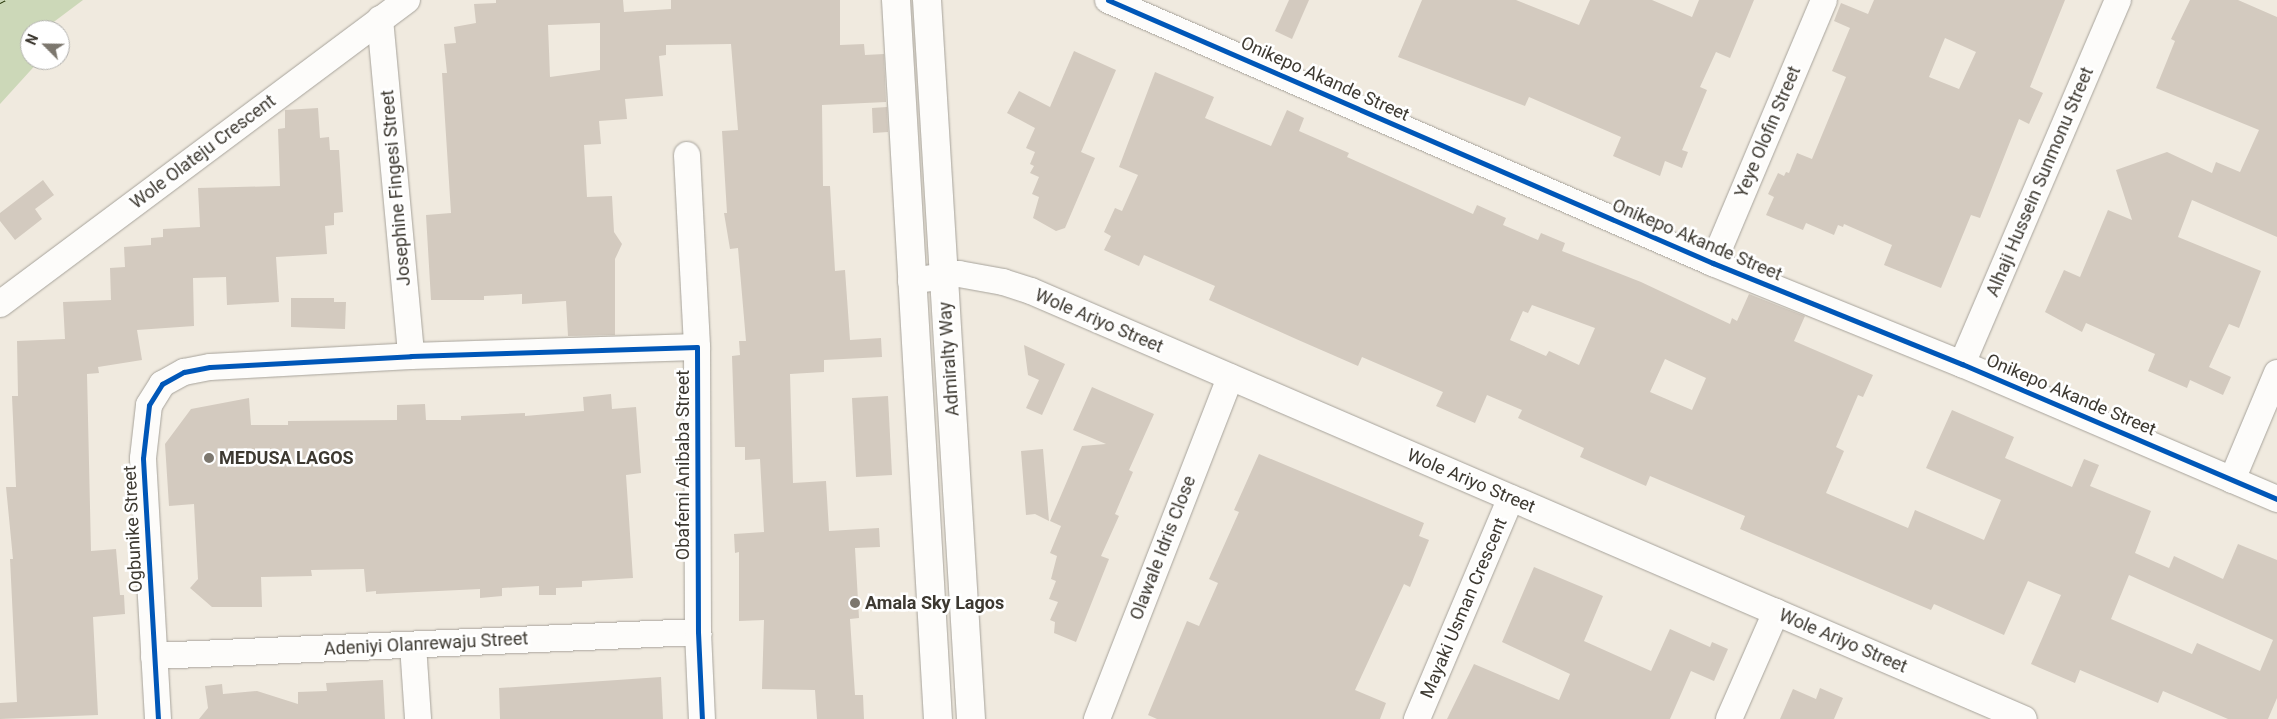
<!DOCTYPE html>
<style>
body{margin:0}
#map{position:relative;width:2277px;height:719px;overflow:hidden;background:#f0eadf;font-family:Roboto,sans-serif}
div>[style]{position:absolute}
.water>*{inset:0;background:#ccd8b8}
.ferry>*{height:1px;margin-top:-0.5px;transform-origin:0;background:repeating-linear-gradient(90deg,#233305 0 6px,transparent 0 11px)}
.building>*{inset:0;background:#d3cabf}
.roads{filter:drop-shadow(0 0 1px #a7a39b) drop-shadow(0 0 1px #a7a39b)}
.street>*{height:26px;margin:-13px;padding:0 13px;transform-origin:13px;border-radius:13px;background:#fdfcfa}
.primary>*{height:28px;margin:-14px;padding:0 14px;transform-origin:14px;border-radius:14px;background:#fdfcfa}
.cycleway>*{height:5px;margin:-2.5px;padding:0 2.5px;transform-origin:2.5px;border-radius:2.5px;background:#0057b8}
.dots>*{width:14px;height:14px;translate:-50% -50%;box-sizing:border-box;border:2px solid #fff;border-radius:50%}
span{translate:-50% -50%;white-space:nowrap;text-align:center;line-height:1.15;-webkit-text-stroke:5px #fff;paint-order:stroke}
.street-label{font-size:18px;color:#3d3931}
.poi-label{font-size:18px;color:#3d3931;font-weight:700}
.left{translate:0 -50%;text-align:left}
.north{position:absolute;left:20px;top:20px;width:50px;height:50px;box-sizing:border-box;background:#fff;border:1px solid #b1b0ad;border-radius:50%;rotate:293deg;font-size:14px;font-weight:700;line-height:20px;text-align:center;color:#3d3931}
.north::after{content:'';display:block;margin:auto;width:18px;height:22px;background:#7c776e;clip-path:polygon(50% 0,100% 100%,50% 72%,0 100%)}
</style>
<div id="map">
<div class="water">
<i style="clip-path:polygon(0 0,83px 0,43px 30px,30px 30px,30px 60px,40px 60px,0 104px)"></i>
</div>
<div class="ferry">
<i style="left:0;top:3px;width:7px;rotate:-27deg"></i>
</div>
<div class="building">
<i style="clip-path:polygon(evenodd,496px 0,623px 0,624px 12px,671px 9px,671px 0,840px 0,840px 45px,864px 44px,865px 55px,884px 54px,886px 102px,822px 105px,823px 186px,830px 186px,835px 271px,845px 270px,850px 340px,881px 338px,882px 357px,824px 360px,824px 372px,790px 374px,793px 483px,826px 481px,829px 531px,879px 528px,880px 547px,855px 548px,859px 618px,850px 619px,855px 695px,863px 695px,864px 719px,817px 719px,815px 690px,762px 689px,764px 620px,739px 621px,739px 552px,735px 553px,734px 534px,764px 532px,760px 459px,745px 460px,745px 447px,735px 447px,732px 356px,740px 355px,739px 341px,746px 341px,738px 248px,730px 249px,724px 213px,727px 213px,722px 131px,738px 130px,731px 44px,666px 45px,666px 55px,659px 56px,663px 96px,625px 99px,627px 119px,599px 121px,601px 144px,584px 145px,587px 197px,612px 196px,614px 232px,622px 244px,615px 259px,615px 335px,568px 336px,566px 301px,522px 304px,522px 294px,484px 296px,484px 300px,431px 300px,426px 215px,451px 213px,442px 73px,447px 73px,444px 44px,456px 43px,454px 27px,476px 23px,474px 4px,496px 3px,496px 0,600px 23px,600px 70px,550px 77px,548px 25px,600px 23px)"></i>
<i style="clip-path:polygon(1289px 0,1309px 0,1292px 39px,1275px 31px)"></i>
<i style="clip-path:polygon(1422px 0,1516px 0,1579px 25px,1590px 0,1652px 0,1692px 17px,1699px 0,1754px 0,1730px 58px,1716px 52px,1700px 87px,1707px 90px,1682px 150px,1688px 152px,1682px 168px,1665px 161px,1660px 176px,1613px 156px,1621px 137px,1529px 97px,1525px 106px,1398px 57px)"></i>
<i style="clip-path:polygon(evenodd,1874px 0,2065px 0,2030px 87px,2043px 93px,2029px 124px,2019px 119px,1980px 218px,1971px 215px,1941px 288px,1884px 265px,1892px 245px,1844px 224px,1843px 227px,1838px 225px,1834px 235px,1806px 223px,1803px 230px,1766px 215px,1774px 197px,1768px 194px,1778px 173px,1784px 176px,1786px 172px,1789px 173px,1797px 153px,1812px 159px,1846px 77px,1832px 71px,1850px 28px,1834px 21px,1841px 3px,1868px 14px,1874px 0,1945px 38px,1976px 52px,1959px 89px,1929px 77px,1945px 38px)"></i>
<i style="clip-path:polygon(2190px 0,2238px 0,2277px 17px,2277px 237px,2192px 200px,2178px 237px,2261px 271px,2239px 328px,2229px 324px,2209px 367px,2231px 377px,2223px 395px,2190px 380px,2187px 388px,2148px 371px,2155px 354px,2086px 323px,2082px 332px,2045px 312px,2064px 270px,2080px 277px,2108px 210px,2132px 220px,2116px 170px,2167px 152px,2212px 173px,2216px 162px,2240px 172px,2259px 130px,2156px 88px,2175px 41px,2171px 39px)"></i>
<i style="clip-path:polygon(1074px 51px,1116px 70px,1081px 152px,1095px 158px,1065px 228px,1056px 231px,1033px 218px,1039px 197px,1032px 194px,1039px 177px,1030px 173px,1034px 166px,1030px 164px,1035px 152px,1026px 148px,1035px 128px,1007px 113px,1019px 91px,1050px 107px)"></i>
<i style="clip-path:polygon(evenodd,1155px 72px,1214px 97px,1205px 118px,1271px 146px,1287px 110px,1304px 118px,1299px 131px,1349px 153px,1347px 157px,1473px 214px,1477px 205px,1506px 218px,1503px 225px,1538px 240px,1541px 233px,1565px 243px,1562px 251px,1641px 282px,1730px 324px,1732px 318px,1737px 321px,1749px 294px,1805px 316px,1794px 341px,1873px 375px,1863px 397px,1858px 395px,1836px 447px,1844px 451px,1826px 493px,1908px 528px,1915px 510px,1984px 540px,2001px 500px,1926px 468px,1952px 410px,2014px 437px,2005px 458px,2072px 487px,2084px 459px,2099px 465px,2090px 486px,2151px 511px,2135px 553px,2169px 568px,2174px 556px,2223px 579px,2238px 544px,2277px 560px,2277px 698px,2268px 719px,2228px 719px,2163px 691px,2158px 703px,2080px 670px,2075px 683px,2031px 664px,2061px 595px,2028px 581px,2004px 635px,1934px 604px,1931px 610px,1740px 529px,1745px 516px,1650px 476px,1646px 486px,1580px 457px,1584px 448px,1518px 418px,1522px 410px,1487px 395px,1475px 423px,1436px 406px,1443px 392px,1362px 357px,1358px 366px,1296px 339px,1209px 300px,1215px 286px,1144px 255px,1139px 266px,1104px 250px,1111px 236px,1104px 232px,1115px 208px,1122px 211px,1138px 175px,1119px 167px,1155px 72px,1532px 305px,1595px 328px,1579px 365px,1549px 351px,1546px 356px,1510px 340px,1523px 311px,1528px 313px,1532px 305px,1155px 72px,1665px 359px,1706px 378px,1692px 410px,1650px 392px,1665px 359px,1155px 72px,2129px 575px,2273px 640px,2260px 671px,2197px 643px,2192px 654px,2111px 619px,2129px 575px)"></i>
<i style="clip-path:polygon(887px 107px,888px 132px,873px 133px,872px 108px)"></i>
<i style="clip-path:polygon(318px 108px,320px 138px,329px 137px,330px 150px,339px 150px,343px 212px,334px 213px,334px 225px,325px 226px,327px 254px,276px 257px,279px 302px,227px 305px,226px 277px,193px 278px,194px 326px,137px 330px,142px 360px,98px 367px,99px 373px,87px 374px,91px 551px,116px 549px,120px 595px,124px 595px,125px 614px,93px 617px,98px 715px,0 719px,0 703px,17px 702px,10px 559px,13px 559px,6px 487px,16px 487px,12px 396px,18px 396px,17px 341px,65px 339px,63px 302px,111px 300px,110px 268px,125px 267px,124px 247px,151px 245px,151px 238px,163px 237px,163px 229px,200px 227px,198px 188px,280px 186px,278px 129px,285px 128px,285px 110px)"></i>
<i style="clip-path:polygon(43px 180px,54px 195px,35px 209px,42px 219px,15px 240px,0 221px,0 213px)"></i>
<i style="clip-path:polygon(291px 298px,334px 298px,334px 302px,346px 302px,345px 329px,291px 327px)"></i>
<i style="clip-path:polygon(1024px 345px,1065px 364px,1042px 415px,1026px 408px,1039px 380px,1028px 375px)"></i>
<i style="clip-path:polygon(1092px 387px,1154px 414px,1129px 470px,1133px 472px,1115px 514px,1119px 516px,1101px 556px,1109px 559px,1076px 642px,1054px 633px,1055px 622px,1050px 620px,1058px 602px,1049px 599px,1056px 581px,1051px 579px,1057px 556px,1050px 553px,1061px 526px,1050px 521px,1082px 446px,1106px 444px,1073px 430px)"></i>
<i style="clip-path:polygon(611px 394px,612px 409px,636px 407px,641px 473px,626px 475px,633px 578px,582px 581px,582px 587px,556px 588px,556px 595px,539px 595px,539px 586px,502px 588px,502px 596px,480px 598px,480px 589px,376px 594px,376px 591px,366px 592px,364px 569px,311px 570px,312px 576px,261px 577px,262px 607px,212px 607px,190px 588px,198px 579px,194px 504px,169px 506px,165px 444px,191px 409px,249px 398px,251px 425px,288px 425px,288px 421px,397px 420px,397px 405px,425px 404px,426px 420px,461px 420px,461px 416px,525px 413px,525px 416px,584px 411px,583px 397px)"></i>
<i style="clip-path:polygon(888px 396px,892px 475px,856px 477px,852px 398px)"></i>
<i style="clip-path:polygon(1043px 449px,1049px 521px,1035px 514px,1026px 515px,1021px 451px)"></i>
<i style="clip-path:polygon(1259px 454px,1424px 523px,1419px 536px,1429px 540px,1410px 587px,1404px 584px,1355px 690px,1386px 703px,1380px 719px,1157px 719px,1148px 715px,1187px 621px,1199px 626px,1218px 583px,1209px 579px,1239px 512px,1234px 510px)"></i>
<i style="clip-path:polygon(1534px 567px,1603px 596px,1584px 641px,1651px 671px,1670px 629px,1710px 647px,1712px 642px,1728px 649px,1714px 681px,1691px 671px,1670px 719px,1447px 719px,1474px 664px,1559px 700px,1570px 674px,1502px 642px)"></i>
<i style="clip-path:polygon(661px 677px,663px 719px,500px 719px,499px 688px)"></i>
<i style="clip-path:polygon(383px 680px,385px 719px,199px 719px,208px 708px,205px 686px,222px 684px,223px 694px,257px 691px,298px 704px,298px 692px,327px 691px,326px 683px)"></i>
<i style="clip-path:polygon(1820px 688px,1843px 698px,1834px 719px,1780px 719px,1793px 689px,1816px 699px)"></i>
</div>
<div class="roads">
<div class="street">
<i style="left:1108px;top:0;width:660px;rotate:23.5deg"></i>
<i style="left:1713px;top:263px;width:269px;rotate:22.1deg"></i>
<i style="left:1962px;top:364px;width:343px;rotate:23.2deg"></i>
<i style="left:380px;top:19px;width:338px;rotate:84.7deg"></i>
<i style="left:687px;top:155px;width:192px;rotate:87deg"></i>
<i style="left:1713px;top:263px;width:285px;rotate:-67.1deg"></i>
<i style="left:911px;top:281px;width:49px;rotate:-8.3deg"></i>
<i style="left:959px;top:274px;width:45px;rotate:10.3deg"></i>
<i style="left:1003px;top:282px;width:29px;rotate:18deg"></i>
<i style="left:1031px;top:291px;width:1081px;rotate:23.32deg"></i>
<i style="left:0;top:304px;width:508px;rotate:-36.76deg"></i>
<i style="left:1962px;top:364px;width:396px;rotate:-66.8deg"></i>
<i style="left:2232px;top:480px;width:116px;rotate:-67.2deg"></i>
<i style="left:413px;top:645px;width:74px;rotate:86.1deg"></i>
<i style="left:154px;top:656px;width:545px;rotate:-2.53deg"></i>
<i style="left:158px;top:719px;width:261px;rotate:-93.3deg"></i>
<i style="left:143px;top:458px;width:53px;rotate:-83.5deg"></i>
<i style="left:149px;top:405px;width:25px;rotate:-58deg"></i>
<i style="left:162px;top:384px;width:25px;rotate:-29deg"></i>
<i style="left:184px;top:372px;width:26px;rotate:-11deg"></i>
<i style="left:210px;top:367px;width:201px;rotate:-3.1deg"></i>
<i style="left:411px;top:356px;width:286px;rotate:-1.8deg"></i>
<i style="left:697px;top:347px;width:285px;rotate:89.8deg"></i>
<i style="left:698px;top:632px;width:87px;rotate:87.4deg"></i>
<i style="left:1097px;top:719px;width:367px;rotate:-68.7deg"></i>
<i style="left:1417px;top:719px;width:240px;rotate:-67deg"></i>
<i style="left:1729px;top:719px;width:117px;rotate:-66.3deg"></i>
</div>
<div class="primary">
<i style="left:896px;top:0;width:720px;rotate:86.66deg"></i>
<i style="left:927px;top:0;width:720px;rotate:86.5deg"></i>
</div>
</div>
<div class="cycleway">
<i style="left:1108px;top:0;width:660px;rotate:23.5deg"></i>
<i style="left:1713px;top:263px;width:269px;rotate:22.1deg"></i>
<i style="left:1962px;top:364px;width:343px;rotate:23.2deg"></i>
<i style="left:158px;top:719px;width:261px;rotate:-93.3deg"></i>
<i style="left:143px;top:458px;width:53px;rotate:-83.5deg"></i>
<i style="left:149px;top:405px;width:25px;rotate:-58deg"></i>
<i style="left:162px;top:384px;width:25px;rotate:-29deg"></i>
<i style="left:184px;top:372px;width:26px;rotate:-11deg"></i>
<i style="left:210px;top:367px;width:201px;rotate:-3.1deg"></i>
<i style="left:411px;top:356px;width:286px;rotate:-1.8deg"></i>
<i style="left:697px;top:347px;width:285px;rotate:89.8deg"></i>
<i style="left:698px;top:632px;width:87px;rotate:87.4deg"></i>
</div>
<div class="dots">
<i style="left:209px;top:458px;background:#7c776e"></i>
<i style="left:855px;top:603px;background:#7c776e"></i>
</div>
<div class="street-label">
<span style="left:1325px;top:79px;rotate:24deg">Onikepo Akande Street</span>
<span style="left:1768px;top:132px;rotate:-67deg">Yeye Olofin Street</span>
<span style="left:203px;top:152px;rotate:-37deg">Wole Olateju Crescent</span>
<span style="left:2040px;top:182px;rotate:-67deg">Alhaji Hussein Sunmonu Street</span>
<span style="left:396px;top:188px;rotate:-95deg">Josephine Fingesi Street</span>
<span style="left:1697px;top:240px;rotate:23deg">Onikepo Akande Street</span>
<span style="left:1099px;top:321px;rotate:23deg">Wole Ariyo Street</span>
<span style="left:949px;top:359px;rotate:-94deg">Admiralty Way</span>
<span style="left:2071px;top:395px;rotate:23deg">Onikepo Akande Street</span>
<span style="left:683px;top:465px;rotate:-90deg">Obafemi Anibaba Street</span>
<span style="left:1471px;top:481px;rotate:23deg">Wole Ariyo Street</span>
<span style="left:133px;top:529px;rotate:-93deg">Ogbunike Street</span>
<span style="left:1163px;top:548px;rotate:-69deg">Olawale Idris Close</span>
<span style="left:1464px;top:608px;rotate:-67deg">Mayaki Usman Crescent</span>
<span style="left:1843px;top:641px;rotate:23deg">Wole Ariyo Street</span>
<span style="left:426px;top:644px;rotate:-3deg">Adeniyi Olanrewaju Street</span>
</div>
<div class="poi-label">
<span class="left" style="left:219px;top:458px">MEDUSA LAGOS</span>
<span class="left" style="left:865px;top:603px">Amala Sky Lagos</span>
</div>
<div class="north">N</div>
</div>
